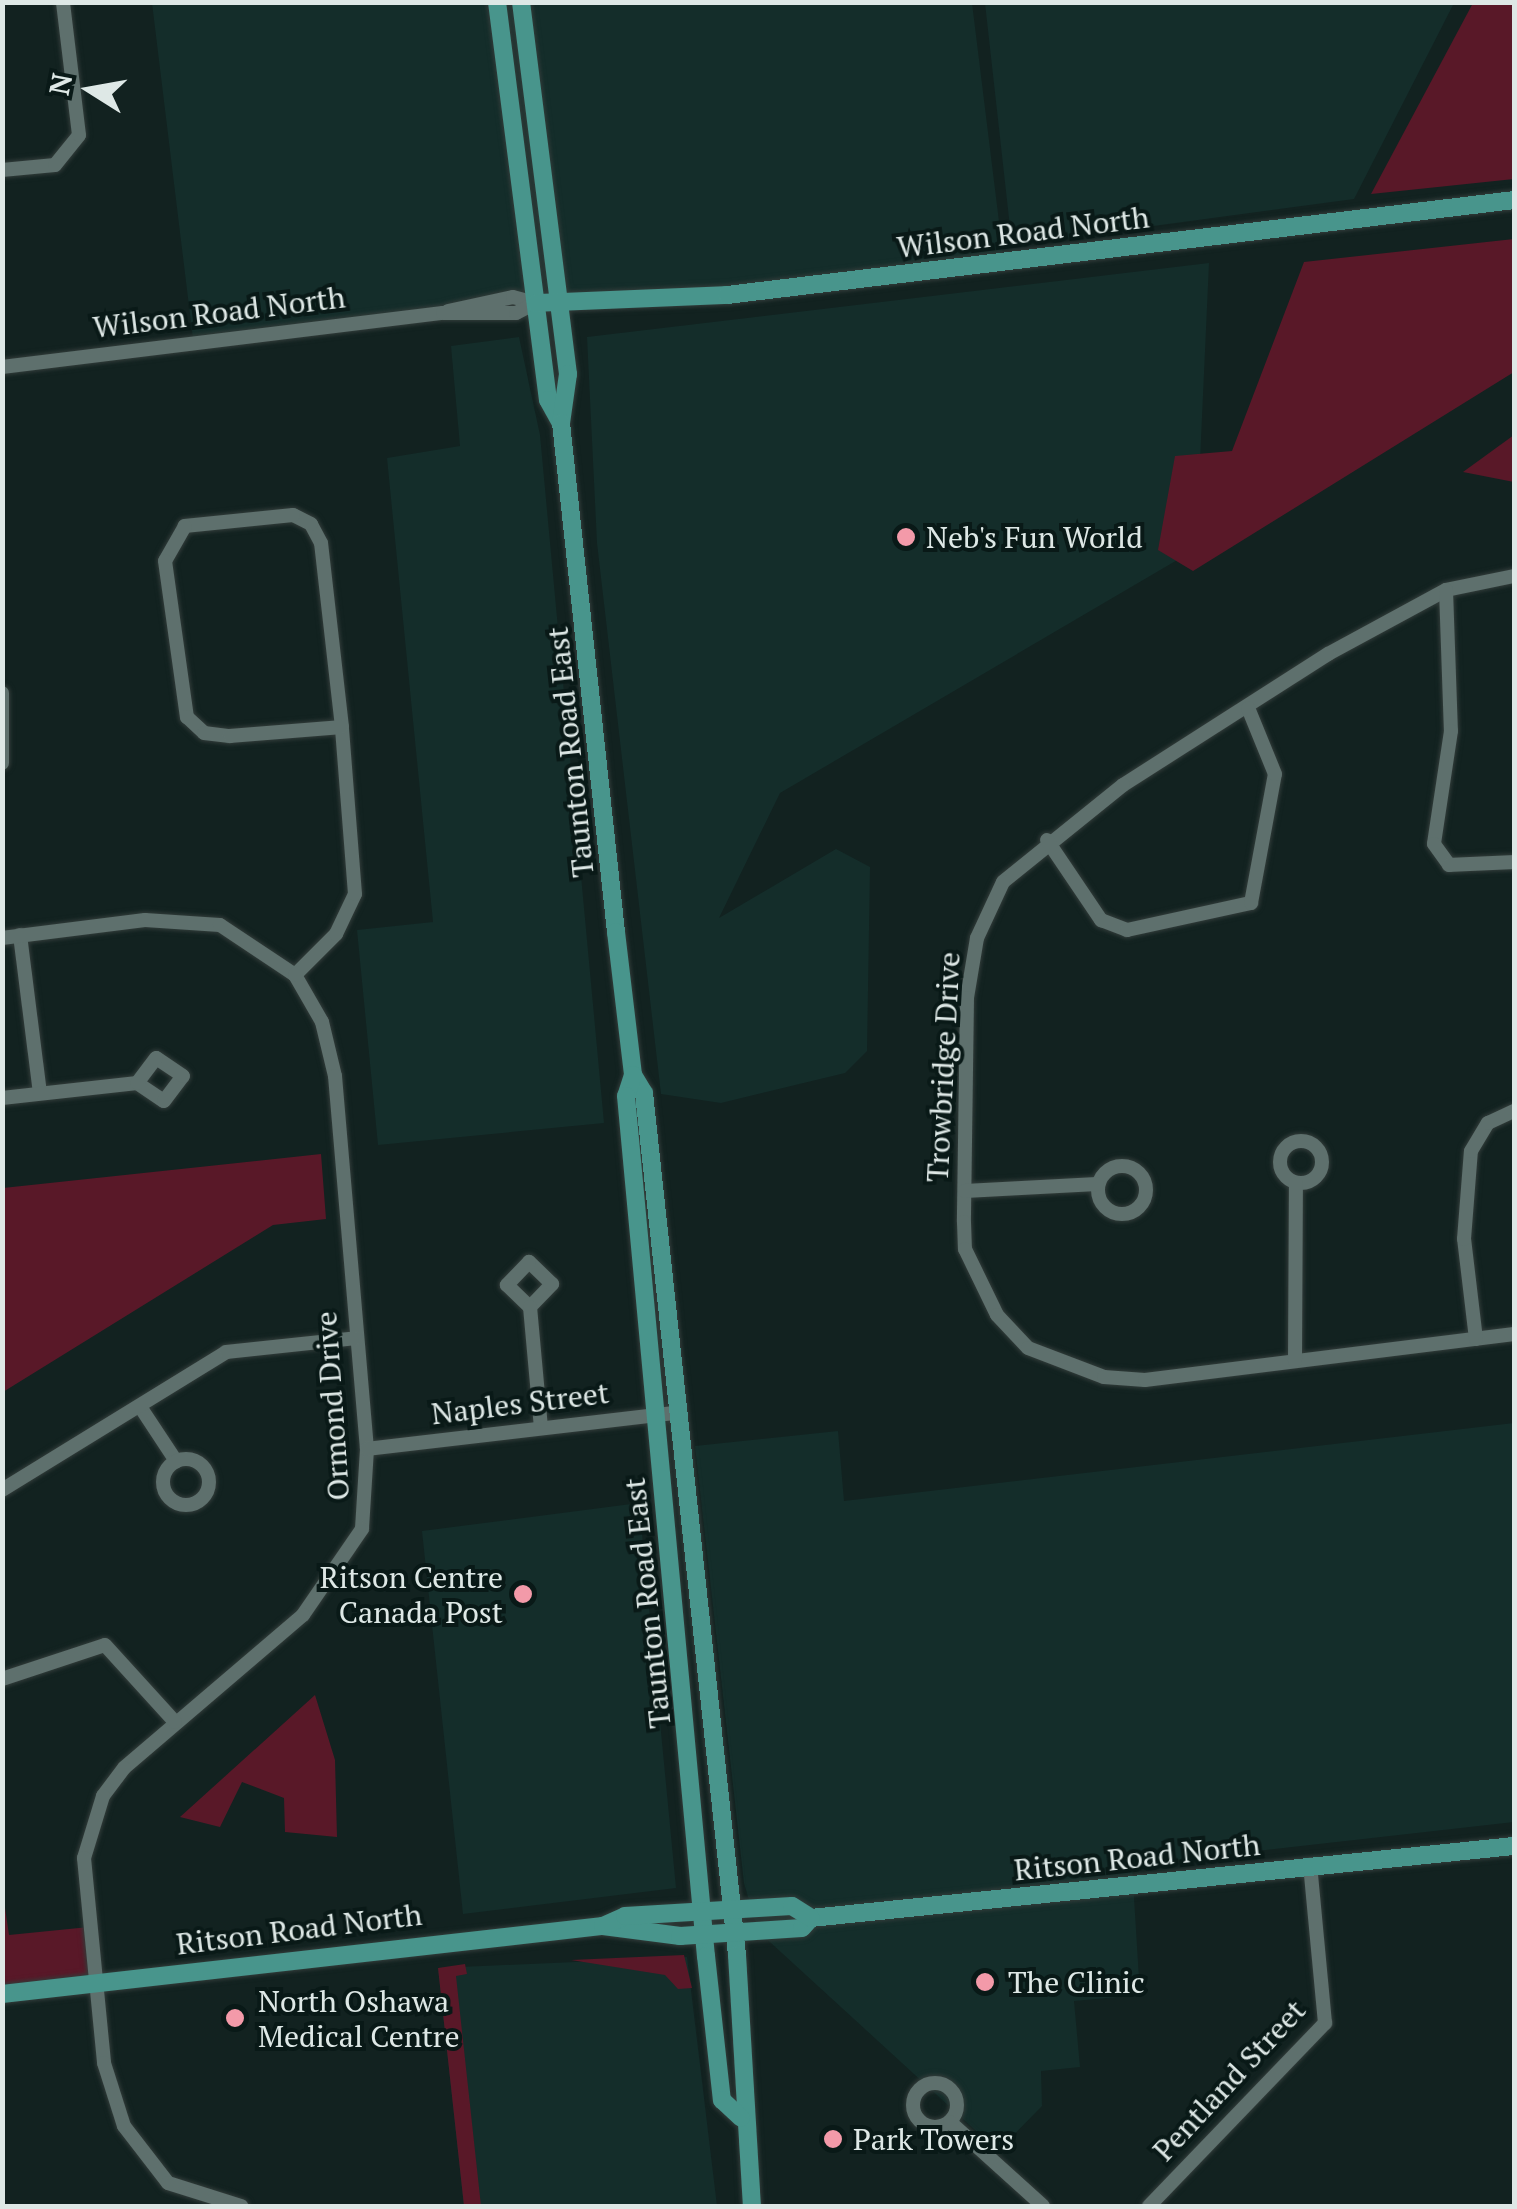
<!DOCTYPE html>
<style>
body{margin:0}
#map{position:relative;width:1517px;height:2209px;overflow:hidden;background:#122220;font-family:"PT Serif",serif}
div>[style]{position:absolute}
.built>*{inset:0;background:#142d2a}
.green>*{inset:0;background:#591828}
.roads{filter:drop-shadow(0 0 2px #323c3a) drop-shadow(0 0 2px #323c3a)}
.minor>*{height:14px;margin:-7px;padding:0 7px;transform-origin:7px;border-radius:7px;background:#5e706d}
.minor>.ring{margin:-7px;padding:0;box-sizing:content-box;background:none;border:14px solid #5e706d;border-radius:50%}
.major>*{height:18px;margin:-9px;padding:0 9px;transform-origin:9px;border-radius:9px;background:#48958c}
.dots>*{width:28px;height:28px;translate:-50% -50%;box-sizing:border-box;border:5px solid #091917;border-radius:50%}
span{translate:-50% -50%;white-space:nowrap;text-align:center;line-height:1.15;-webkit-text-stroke:8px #091917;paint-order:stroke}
.street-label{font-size:30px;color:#dee8e6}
.poi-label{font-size:30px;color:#dee8e6}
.left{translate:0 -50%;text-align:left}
.right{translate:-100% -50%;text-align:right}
.frame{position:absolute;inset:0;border:5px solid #dee8e6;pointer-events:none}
.north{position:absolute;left:40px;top:40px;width:100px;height:100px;-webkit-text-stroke:8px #091917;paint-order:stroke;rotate:281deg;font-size:28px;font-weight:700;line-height:40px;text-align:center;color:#dee8e6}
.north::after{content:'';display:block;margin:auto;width:35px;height:45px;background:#dee8e6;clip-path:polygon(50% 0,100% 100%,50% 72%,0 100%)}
</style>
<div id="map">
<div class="built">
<i style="clip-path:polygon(152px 3px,972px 3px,1004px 262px,727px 295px,513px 297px,194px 347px)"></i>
<i style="clip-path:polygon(985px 3px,985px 2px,1454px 3px,1354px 199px,1012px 245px)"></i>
<i style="clip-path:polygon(1209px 263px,1196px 549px,780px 793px,719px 918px,836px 849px,870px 867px,867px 1051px,845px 1073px,721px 1103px,661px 1094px,597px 543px,587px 337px)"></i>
<i style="clip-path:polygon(519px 337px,540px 435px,604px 1123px,378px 1145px,357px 930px,433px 922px,387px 458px,460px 446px,451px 346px)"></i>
<i style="clip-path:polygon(1514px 1423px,1514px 1822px,1132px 1865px,1140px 1995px,1074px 2001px,1080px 2067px,1041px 2071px,1042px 2106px,998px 2151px,758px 1931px,744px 1883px,695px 1446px,838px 1431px,844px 1501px)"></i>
<i style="clip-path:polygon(639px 1503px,676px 1888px,463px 1914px,422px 1531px)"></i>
<i style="clip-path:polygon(687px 1957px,717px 2206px,464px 2206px,438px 1968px)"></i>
</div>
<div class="green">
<i style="clip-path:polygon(1473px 3px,1514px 3px,1514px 179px,1371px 194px)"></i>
<i style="clip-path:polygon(1514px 239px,1514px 372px,1193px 571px,1158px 550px,1175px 456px,1232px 451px,1304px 262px)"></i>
<i style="clip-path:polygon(1514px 435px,1514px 482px,1463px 472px)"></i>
<i style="clip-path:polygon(321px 1154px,326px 1219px,273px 1225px,3px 1392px,3px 1188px)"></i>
<i style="clip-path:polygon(315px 1695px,335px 1760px,337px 1837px,285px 1832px,284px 1798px,242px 1782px,220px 1827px,180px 1817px)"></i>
<i style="clip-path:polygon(2px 1887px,9px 1935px,89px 1927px,95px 1982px,3px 1994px)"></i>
<i style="clip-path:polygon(684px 1955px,692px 1988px,678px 1989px,665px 1975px,571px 1960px)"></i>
<i style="clip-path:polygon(465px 1964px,467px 1974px,456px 1976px,481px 2206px,464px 2206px,438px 1968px)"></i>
</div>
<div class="roads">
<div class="minor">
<i style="left:2px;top:170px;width:53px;rotate:-5.4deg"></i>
<i style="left:55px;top:165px;width:38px;rotate:-51deg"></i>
<i style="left:79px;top:135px;width:134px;rotate:-96.9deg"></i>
<i style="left:448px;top:311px;width:66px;rotate:-12.2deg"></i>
<i style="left:513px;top:297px;width:24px;rotate:15deg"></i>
<i style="left:2px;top:367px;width:444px;rotate:-7deg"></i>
<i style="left:443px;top:313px;width:73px"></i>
<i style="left:516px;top:313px;width:22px;rotate:-27deg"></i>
<i style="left:1514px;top:576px;width:69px;rotate:168.4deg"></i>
<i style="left:1446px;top:590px;width:134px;rotate:151.5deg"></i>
<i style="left:1328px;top:654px;width:243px;rotate:147.4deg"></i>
<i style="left:1123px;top:785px;width:154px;rotate:141.1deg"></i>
<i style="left:1003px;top:882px;width:62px;rotate:114.9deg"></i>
<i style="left:977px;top:938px;width:61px;rotate:99.5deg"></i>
<i style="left:967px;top:998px;width:224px;rotate:90.8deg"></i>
<i style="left:964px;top:1222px;width:27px;rotate:88deg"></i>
<i style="left:965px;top:1249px;width:73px;rotate:64.1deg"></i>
<i style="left:997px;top:1315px;width:45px;rotate:46.8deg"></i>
<i style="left:1028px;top:1348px;width:81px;rotate:20.9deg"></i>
<i style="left:1104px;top:1377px;width:41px;rotate:4.2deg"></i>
<i style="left:1145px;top:1380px;width:372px;rotate:-7.1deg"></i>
<i style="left:1446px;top:590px;width:141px;rotate:88deg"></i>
<i style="left:1451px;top:731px;width:114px;rotate:98.6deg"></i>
<i style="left:1434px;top:844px;width:26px;rotate:54deg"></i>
<i style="left:1449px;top:865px;width:65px;rotate:-2.6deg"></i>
<i style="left:2px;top:693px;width:70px;rotate:90deg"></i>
<i style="left:1047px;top:840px;width:97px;rotate:56deg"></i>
<i style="left:1101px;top:920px;width:28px;rotate:21deg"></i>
<i style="left:1127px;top:930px;width:127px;rotate:-12.3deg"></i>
<i style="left:1251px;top:903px;width:131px;rotate:-79.5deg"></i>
<i style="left:1275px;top:774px;width:71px;rotate:-112.2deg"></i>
<i style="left:20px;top:935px;width:159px;rotate:82.8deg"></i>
<i style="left:2px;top:938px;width:144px;rotate:-7.2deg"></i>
<i style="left:145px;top:920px;width:75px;rotate:3.8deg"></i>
<i style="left:220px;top:925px;width:90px;rotate:33.7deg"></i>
<i style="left:295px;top:975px;width:54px;rotate:60.1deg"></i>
<i style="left:322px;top:1022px;width:56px;rotate:76.5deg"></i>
<i style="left:335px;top:1076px;width:374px;rotate:85.1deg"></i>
<i style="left:367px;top:1449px;width:80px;rotate:93.6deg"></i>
<i style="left:362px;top:1529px;width:104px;rotate:124.5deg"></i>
<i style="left:303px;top:1615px;width:235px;rotate:139.5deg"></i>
<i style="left:124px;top:1768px;width:35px;rotate:127deg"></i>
<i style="left:103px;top:1796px;width:65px;rotate:107deg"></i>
<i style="left:84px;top:1858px;width:206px;rotate:84.4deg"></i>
<i style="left:104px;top:2063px;width:66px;rotate:72.4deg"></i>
<i style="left:124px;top:2126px;width:72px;rotate:52.3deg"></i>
<i style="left:168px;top:2183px;width:77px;rotate:17.5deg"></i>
<i style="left:295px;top:975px;width:58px;rotate:-45deg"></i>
<i style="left:336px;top:934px;width:44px;rotate:-64.6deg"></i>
<i style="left:355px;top:894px;width:168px;rotate:-94.5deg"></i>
<i style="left:342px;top:727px;width:185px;rotate:-96.5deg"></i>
<i style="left:321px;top:543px;width:21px;rotate:-118deg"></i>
<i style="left:311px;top:524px;width:20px;rotate:-153deg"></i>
<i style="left:293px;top:515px;width:109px;rotate:174.2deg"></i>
<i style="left:185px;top:526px;width:40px;rotate:119.7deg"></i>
<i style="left:165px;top:561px;width:158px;rotate:82deg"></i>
<i style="left:187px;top:717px;width:23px;rotate:43deg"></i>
<i style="left:204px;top:733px;width:26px;rotate:7deg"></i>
<i style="left:230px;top:736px;width:112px;rotate:-4.6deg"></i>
<i style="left:2px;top:1098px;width:136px;rotate:-6.3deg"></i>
<i style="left:137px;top:1083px;width:32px;rotate:34deg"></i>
<i style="left:164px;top:1101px;width:31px;rotate:-53deg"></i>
<i style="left:183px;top:1076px;width:32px;rotate:-146deg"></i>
<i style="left:156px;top:1058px;width:31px;rotate:127deg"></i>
<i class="ring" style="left:1280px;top:1141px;width:28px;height:28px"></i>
<i class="ring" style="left:1098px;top:1166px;width:34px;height:34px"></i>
<i style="left:965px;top:1191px;width:132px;rotate:-3deg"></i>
<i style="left:530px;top:1307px;width:32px;rotate:-46deg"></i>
<i style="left:552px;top:1284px;width:32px;rotate:-136deg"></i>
<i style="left:529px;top:1262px;width:32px;rotate:134deg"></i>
<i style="left:507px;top:1285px;width:32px;rotate:44deg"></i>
<i style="left:530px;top:1307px;width:121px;rotate:84.8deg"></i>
<i style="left:1476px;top:1339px;width:101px;rotate:-96.8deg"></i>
<i style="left:1464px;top:1239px;width:88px;rotate:-85.5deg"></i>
<i style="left:1471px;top:1151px;width:33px;rotate:-59deg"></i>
<i style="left:1488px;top:1123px;width:29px;rotate:-25deg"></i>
<i style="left:1295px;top:1361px;width:178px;rotate:-89.7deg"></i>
<i style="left:141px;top:1408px;width:64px;rotate:56.6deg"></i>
<i style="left:367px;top:1449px;width:315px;rotate:-6.7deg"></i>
<i class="ring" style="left:163px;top:1459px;width:32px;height:32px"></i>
<i style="left:2px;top:1490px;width:263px;rotate:-31.6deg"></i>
<i style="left:226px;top:1352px;width:131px;rotate:-6.1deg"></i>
<i style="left:2px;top:1679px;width:108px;rotate:-18.3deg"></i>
<i style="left:105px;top:1645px;width:104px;rotate:47.7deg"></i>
<i class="ring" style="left:913px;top:2083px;width:30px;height:30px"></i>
<i style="left:950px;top:2122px;width:125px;rotate:42.1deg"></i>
<i style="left:1149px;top:2206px;width:254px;rotate:-46.1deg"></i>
<i style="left:1325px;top:2023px;width:159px;rotate:-95.4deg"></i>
</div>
<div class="major">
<i style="left:497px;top:2px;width:401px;rotate:82.7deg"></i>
<i style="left:548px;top:400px;width:26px;rotate:61deg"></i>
<i style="left:521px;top:2px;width:375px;rotate:82.8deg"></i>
<i style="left:568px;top:374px;width:49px;rotate:98.1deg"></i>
<i style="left:561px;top:423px;width:512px;rotate:83.83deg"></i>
<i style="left:616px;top:932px;width:144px;rotate:83.2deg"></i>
<i style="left:633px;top:1075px;width:21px;rotate:59deg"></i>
<i style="left:644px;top:1093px;width:867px;rotate:83.84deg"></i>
<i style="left:737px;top:1955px;width:251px;rotate:86.6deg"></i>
<i style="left:536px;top:303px;width:191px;rotate:-2.4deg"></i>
<i style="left:727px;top:295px;width:793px;rotate:-6.88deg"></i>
<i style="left:633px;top:1075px;width:22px;rotate:108deg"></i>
<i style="left:626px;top:1096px;width:864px;rotate:84.69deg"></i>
<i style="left:706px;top:1956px;width:145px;rotate:83.7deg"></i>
<i style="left:722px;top:2100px;width:26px;rotate:43deg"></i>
<i style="left:603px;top:1926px;width:78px;rotate:7.4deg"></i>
<i style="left:680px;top:1936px;width:122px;rotate:-3.8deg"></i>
<i style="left:802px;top:1928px;width:13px;rotate:-48deg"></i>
<i style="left:811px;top:1918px;width:707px;rotate:-5.85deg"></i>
<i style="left:2px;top:1994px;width:605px;rotate:-6.46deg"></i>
<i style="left:603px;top:1926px;width:24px;rotate:-24deg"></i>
<i style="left:625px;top:1916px;width:167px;rotate:-3.4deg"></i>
<i style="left:792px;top:1906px;width:22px;rotate:32deg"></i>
</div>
</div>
<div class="dots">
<i style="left:906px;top:537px;background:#f39aa9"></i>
<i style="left:523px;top:1594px;background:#f39aa9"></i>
<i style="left:985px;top:1982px;background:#f39aa9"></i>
<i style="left:235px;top:2018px;background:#f39aa9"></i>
<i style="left:833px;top:2139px;background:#f39aa9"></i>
</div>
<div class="street-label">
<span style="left:1023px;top:232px;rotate:-7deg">Wilson Road North</span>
<span style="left:219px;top:312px;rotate:-7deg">Wilson Road North</span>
<span style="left:570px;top:752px;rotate:-96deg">Taunton Road East</span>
<span style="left:943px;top:1067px;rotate:-87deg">Trowbridge Drive</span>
<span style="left:520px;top:1403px;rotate:-7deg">Naples Street</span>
<span style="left:332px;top:1406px;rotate:-94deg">Ormond Drive</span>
<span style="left:647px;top:1603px;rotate:-96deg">Taunton Road East</span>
<span style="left:1137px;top:1857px;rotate:-6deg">Ritson Road North</span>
<span style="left:299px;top:1929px;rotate:-7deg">Ritson Road North</span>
<span style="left:1229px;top:2080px;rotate:-47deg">Pentland Street</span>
</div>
<div class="poi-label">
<span class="left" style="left:926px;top:537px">Neb's Fun World</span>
<span class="right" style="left:503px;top:1594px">Ritson Centre<br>Canada Post</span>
<span class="left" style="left:1008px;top:1982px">The Clinic</span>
<span class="left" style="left:258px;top:2018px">North Oshawa<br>Medical Centre</span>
<span class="left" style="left:853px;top:2139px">Park Towers</span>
</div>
<div class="frame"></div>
<div class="north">N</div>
</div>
